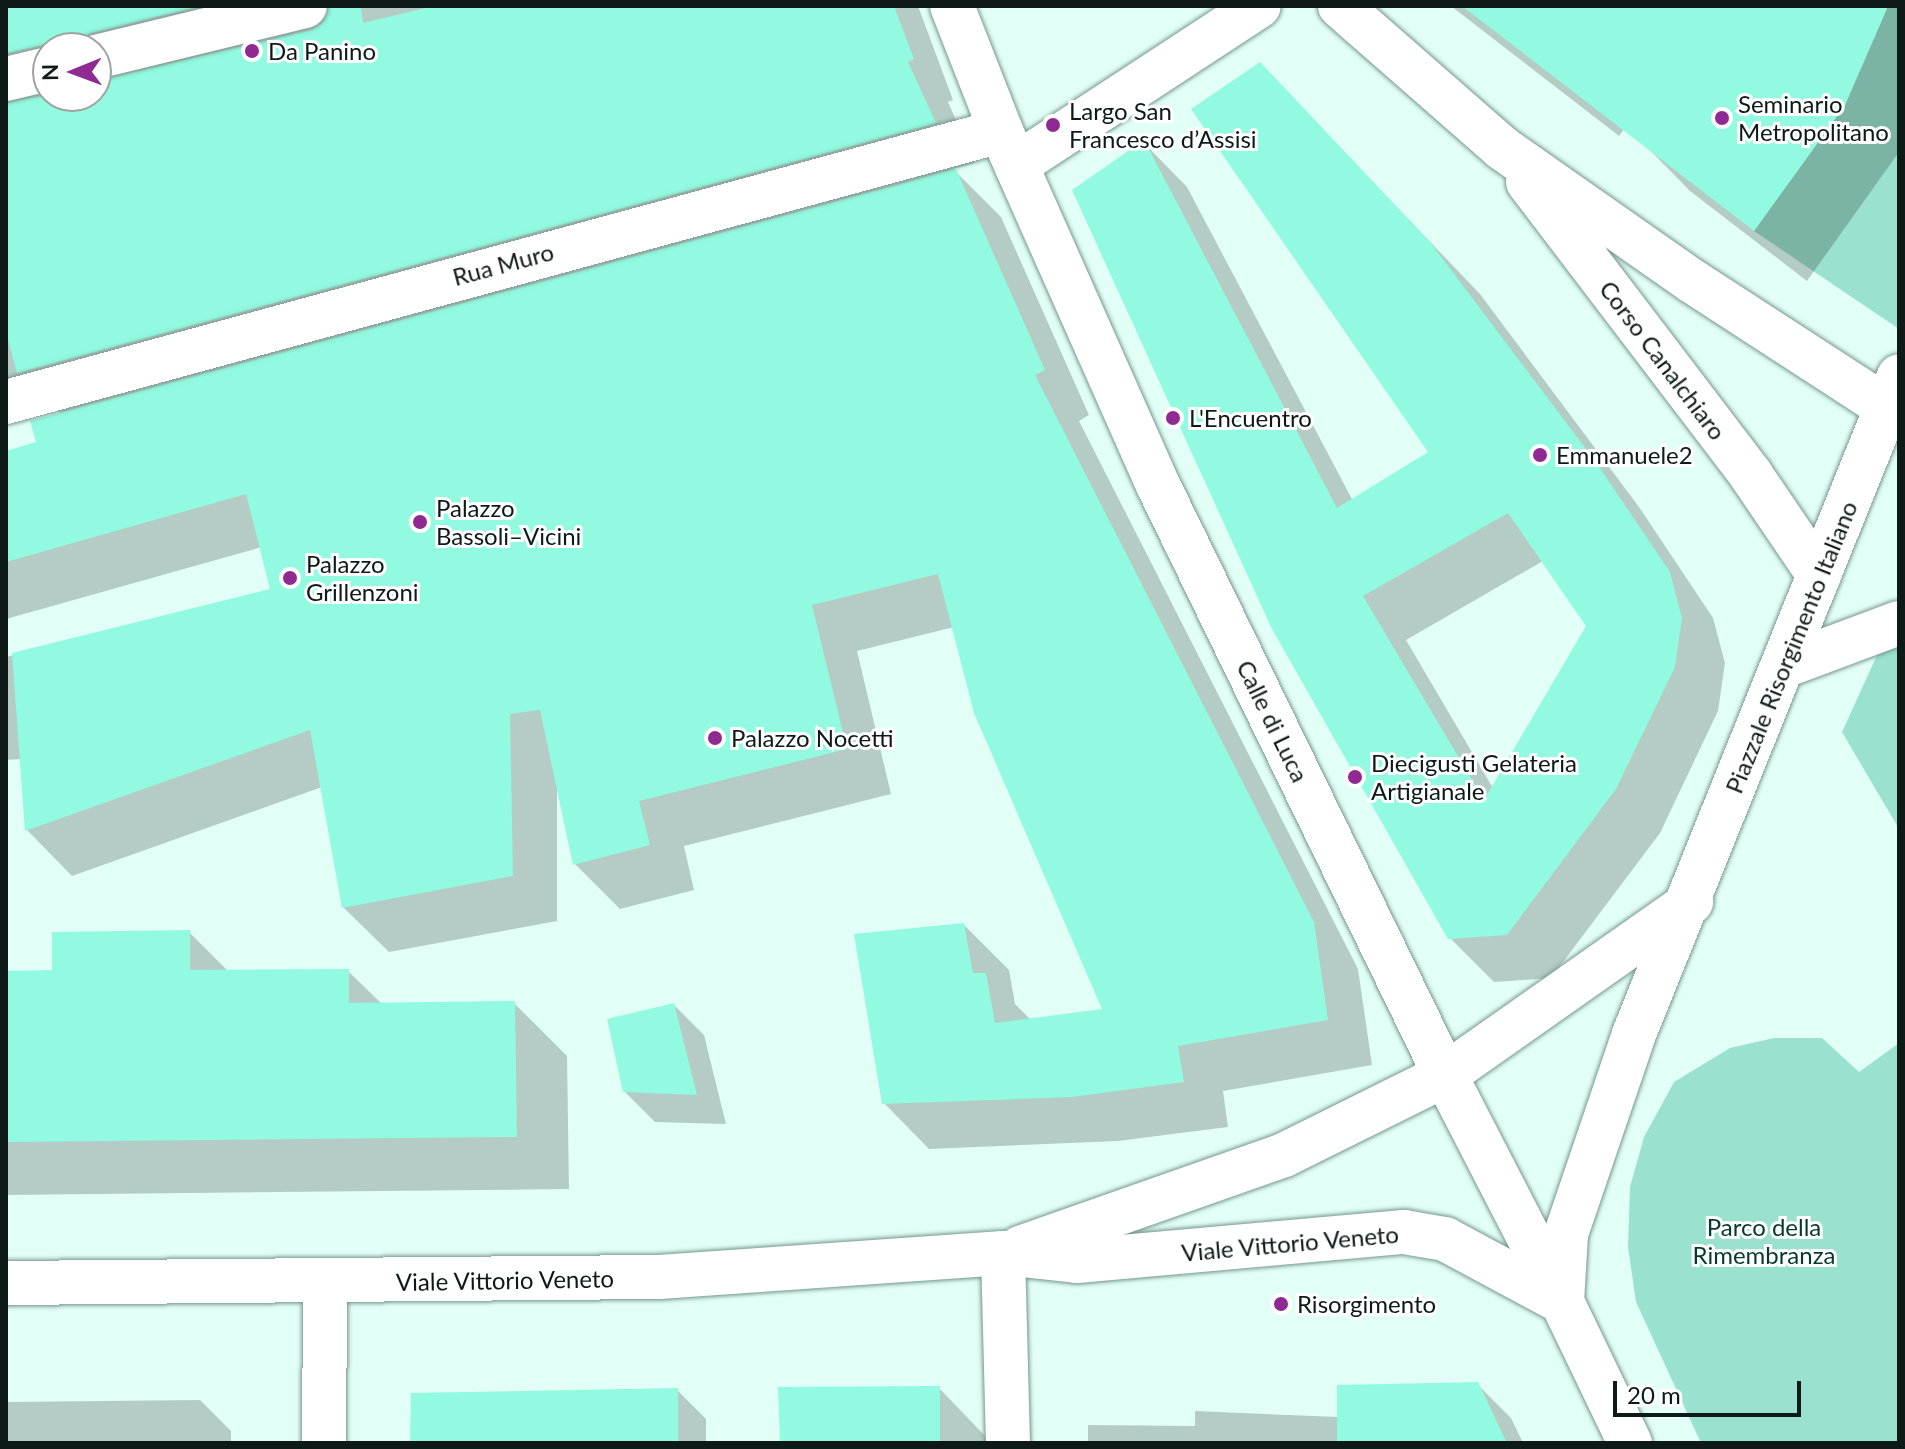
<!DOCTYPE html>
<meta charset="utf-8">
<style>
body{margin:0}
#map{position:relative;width:1905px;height:1449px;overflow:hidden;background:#e2fff7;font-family:Lato,sans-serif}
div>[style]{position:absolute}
.green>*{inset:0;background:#9ae2cf}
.shadow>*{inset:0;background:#0003}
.building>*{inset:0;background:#91fae1}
.roads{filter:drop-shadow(0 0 2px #76978e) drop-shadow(0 0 2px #76978e)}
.pedestrian>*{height:44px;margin:-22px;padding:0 22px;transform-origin:22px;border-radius:22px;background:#fff}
.minor>*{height:44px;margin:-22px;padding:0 22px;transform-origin:22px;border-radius:22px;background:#fff}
.tertiary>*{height:44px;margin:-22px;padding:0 22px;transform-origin:22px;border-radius:22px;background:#fff}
.dots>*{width:22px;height:22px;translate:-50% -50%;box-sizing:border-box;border:4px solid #fff;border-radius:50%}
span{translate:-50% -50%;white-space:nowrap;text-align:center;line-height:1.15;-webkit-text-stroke:6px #fff;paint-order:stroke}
.poi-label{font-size:24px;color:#0d1a17}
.left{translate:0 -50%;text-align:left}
.street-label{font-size:24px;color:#0d1a17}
.park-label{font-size:24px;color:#06392f}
.frame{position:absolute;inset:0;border:8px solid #0d1a17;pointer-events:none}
.north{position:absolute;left:32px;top:32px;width:80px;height:80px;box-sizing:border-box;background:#fff;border:2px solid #9ea3a2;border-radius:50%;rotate:269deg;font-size:22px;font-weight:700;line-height:32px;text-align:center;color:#0d1a17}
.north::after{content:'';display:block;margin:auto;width:28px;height:36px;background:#8e2a91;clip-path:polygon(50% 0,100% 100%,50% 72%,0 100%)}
.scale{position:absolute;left:1613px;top:1381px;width:188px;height:36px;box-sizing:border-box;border:4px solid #0d1a17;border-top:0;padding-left:10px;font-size:24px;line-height:28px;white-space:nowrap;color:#0d1a17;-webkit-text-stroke:6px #fff;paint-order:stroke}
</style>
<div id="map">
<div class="green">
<i style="clip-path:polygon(1888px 6px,1899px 6px,1899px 329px,1754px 231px,1845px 105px)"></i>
<i style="clip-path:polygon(1899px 607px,1899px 829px,1842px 732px)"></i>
<i style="clip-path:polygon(1774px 1038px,1822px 1038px,1859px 1072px,1899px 1043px,1899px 1443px,1701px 1443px,1636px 1302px,1628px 1247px,1630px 1187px,1644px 1137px,1674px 1082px,1730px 1048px)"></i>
</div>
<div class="shadow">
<i style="clip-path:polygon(evenodd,6px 6px,918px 6px,953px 100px,948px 102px,975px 163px,953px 169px,1001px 217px,1089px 415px,1079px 421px,1358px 969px,1372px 1065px,1223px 1091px,1228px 1127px,1118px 1141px,929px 1149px,884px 1103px,964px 925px,1009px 970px,1015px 1004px,1031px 1020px,1105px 1011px,954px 627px,857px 651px,891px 794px,684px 846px,694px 890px,620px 909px,575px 864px,557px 780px,557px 921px,389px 952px,343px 907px,322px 787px,72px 876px,27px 830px,22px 759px,6px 760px,6px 657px,272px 590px,262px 547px,6px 619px,6px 458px,42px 458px,62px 415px,40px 392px,6px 403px,6px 6px,48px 48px,96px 48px,96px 96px,48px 96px,48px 48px)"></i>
<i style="clip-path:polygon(1451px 6px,1715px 6px,1619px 136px)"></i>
<i style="clip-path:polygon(1743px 6px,1899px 6px,1899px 152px,1807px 281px,1690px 191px,1639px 139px)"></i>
<i style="clip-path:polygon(evenodd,1303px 109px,1480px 294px,1639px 507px,1713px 618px,1725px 663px,1718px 711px,1660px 833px,1551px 978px,1494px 982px,1450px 938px,1144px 143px,1187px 187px,1353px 501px,1431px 453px,1303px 109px,1543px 561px,1588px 626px,1493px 788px,1406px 640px,1543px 561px)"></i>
<i style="clip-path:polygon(189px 932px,229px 972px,348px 971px,382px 1004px,514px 1003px,567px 1056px,569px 1189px,6px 1195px,6px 973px,54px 972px)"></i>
<i style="clip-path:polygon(674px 1005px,704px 1035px,726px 1124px,655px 1122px,624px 1091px)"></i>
<i style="clip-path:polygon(1477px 1384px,1511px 1418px,1523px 1443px,1088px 1443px,1088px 1425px,1195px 1426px,1195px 1411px,1339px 1417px)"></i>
<i style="clip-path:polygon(939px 1388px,992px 1443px,782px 1443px)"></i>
<i style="clip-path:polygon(677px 1390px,706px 1419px,706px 1443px,412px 1443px)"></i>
<i style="clip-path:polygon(200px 1400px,231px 1431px,231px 1443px,6px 1443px,6px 1402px)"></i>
</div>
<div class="building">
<i style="clip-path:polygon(6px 6px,200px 6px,90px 33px,73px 48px,43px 45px,6px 53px)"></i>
<i style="clip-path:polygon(329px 6px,361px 6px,363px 23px,434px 6px,894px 6px,914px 59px,908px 62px,936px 123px,17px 373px,6px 331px,6px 103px,48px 95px,96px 96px,96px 81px,312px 30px,323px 23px)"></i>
<i style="clip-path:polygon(1462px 6px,1888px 6px,1845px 105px,1754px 231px)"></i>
<i style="clip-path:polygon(evenodd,1260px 62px,1430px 242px,1595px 461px,1670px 572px,1682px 618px,1675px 667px,1616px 789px,1507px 935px,1448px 939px,1272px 629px,1072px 190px,1144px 140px,1337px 508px,1428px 452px,1191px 109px,1260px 62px,1508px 513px,1586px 626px,1484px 800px,1363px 596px,1508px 513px)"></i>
<i style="clip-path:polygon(956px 169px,1045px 370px,1035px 375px,1314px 922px,1328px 1020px,1178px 1046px,1184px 1082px,1072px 1097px,882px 1104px,854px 934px,964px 923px,973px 973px,986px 973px,995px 1023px,1102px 1009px,974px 713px,938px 574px,812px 605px,847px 749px,639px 801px,650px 845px,573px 865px,540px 710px,510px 714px,513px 876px,342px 908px,310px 730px,25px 831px,12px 653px,270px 589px,246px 494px,6px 562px,6px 451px,36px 442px,30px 421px)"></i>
<i style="clip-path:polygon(190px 930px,190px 970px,349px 969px,349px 1003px,515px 1001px,517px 1137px,6px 1142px,6px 971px,52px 970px,52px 932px)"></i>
<i style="clip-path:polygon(674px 1003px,697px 1095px,623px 1092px,607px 1019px)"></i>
<i style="clip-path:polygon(1478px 1382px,1507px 1443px,1337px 1443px,1337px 1385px)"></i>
<i style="clip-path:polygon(940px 1386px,940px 1443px,780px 1443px,778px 1387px)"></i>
<i style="clip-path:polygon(678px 1388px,678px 1443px,410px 1443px,411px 1393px)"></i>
</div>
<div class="roads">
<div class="pedestrian">
<i style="left:1001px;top:131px;width:387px;rotate:66.1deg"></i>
<i style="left:1158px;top:485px;width:656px;rotate:64.06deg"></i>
</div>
<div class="minor">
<i style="left:1340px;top:6px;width:215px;rotate:41.2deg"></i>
<i style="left:1502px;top:148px;width:232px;rotate:35deg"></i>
<i style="left:1692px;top:281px;width:231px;rotate:33deg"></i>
<i style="left:96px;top:57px;width:215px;rotate:-13.7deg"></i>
<i style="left:6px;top:79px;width:43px;rotate:-13.4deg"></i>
<i style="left:1016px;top:165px;width:290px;rotate:-33.2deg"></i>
<i style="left:1528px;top:182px;width:368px;rotate:52.7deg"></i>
<i style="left:1751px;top:475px;width:121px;rotate:55.8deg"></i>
<i style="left:6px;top:402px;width:1031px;rotate:-15.24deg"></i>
<i style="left:1001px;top:131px;width:134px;rotate:-111.4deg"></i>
<i style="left:1445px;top:1075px;width:255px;rotate:62.7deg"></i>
<i style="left:1020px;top:1248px;width:280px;rotate:-19.4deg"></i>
<i style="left:1284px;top:1155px;width:180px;rotate:-26.4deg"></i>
<i style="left:1445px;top:1075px;width:301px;rotate:-35.1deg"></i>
<i style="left:1003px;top:1253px;width:190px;rotate:88.5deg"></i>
<i style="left:6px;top:1283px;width:653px;rotate:-0.53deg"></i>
<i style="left:659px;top:1277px;width:345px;rotate:-4deg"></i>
<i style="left:1003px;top:1253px;width:74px;rotate:6.2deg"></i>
<i style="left:1077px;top:1261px;width:328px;rotate:-5.1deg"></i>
<i style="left:1404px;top:1232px;width:42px;rotate:9.7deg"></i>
<i style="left:1445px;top:1239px;width:133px;rotate:28.3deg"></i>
<i style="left:324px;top:1443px;width:159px;rotate:-89.6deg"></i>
</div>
<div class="tertiary">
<i style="left:1784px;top:666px;width:123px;rotate:-20.5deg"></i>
<i style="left:1630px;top:1443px;width:157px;rotate:-115.7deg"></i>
<i style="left:1562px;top:1302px;width:68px;rotate:-86.6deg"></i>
<i style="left:1566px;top:1234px;width:211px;rotate:-71.2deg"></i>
<i style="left:1634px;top:1034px;width:709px;rotate:-68.06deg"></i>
</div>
</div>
<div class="dots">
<i style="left:252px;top:51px;background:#8e2a91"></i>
<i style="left:1722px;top:118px;background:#8e2a91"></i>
<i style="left:1053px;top:125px;background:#8e2a91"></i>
<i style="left:1173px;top:418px;background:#8e2a91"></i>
<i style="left:1540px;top:455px;background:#8e2a91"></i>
<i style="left:420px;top:522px;background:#8e2a91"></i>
<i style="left:290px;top:578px;background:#8e2a91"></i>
<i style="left:715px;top:738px;background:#8e2a91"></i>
<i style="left:1355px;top:777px;background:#8e2a91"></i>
<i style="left:1281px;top:1304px;background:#8e2a91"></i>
</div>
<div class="poi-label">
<span class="left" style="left:268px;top:51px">Da Panino</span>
<span class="left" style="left:1738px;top:118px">Seminario<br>Metropolitano</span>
<span class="left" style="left:1069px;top:125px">Largo San<br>Francesco d’Assisi</span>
<span class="left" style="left:1189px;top:418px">L'Encuentro</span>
<span class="left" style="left:1556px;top:455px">Emmanuele2</span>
<span class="left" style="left:436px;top:522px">Palazzo<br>Bassoli–Vicini</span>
<span class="left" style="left:306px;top:578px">Palazzo<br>Grillenzoni</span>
<span class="left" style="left:731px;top:738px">Palazzo Nocetti</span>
<span class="left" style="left:1371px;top:777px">Diecigusti Gelateria<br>Artigianale</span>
<span class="left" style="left:1297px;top:1304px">Risorgimento</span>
</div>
<div class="street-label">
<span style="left:503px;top:264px;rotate:-15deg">Rua Muro</span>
<span style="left:1663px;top:360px;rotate:53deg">Corso Canalchiaro</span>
<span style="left:1791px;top:647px;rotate:-68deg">Piazzale Risorgimento Italiano</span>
<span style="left:1273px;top:721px;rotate:64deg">Calle di Luca</span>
<span style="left:1290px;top:1243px;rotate:-5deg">Viale Vittorio Veneto</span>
<span style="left:505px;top:1280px;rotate:-1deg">Viale Vittorio Veneto</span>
</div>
<div class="park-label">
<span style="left:1764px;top:1241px">Parco della<br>Rimembranza</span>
</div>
<div class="frame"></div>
<div class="north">N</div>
<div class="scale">20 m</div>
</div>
